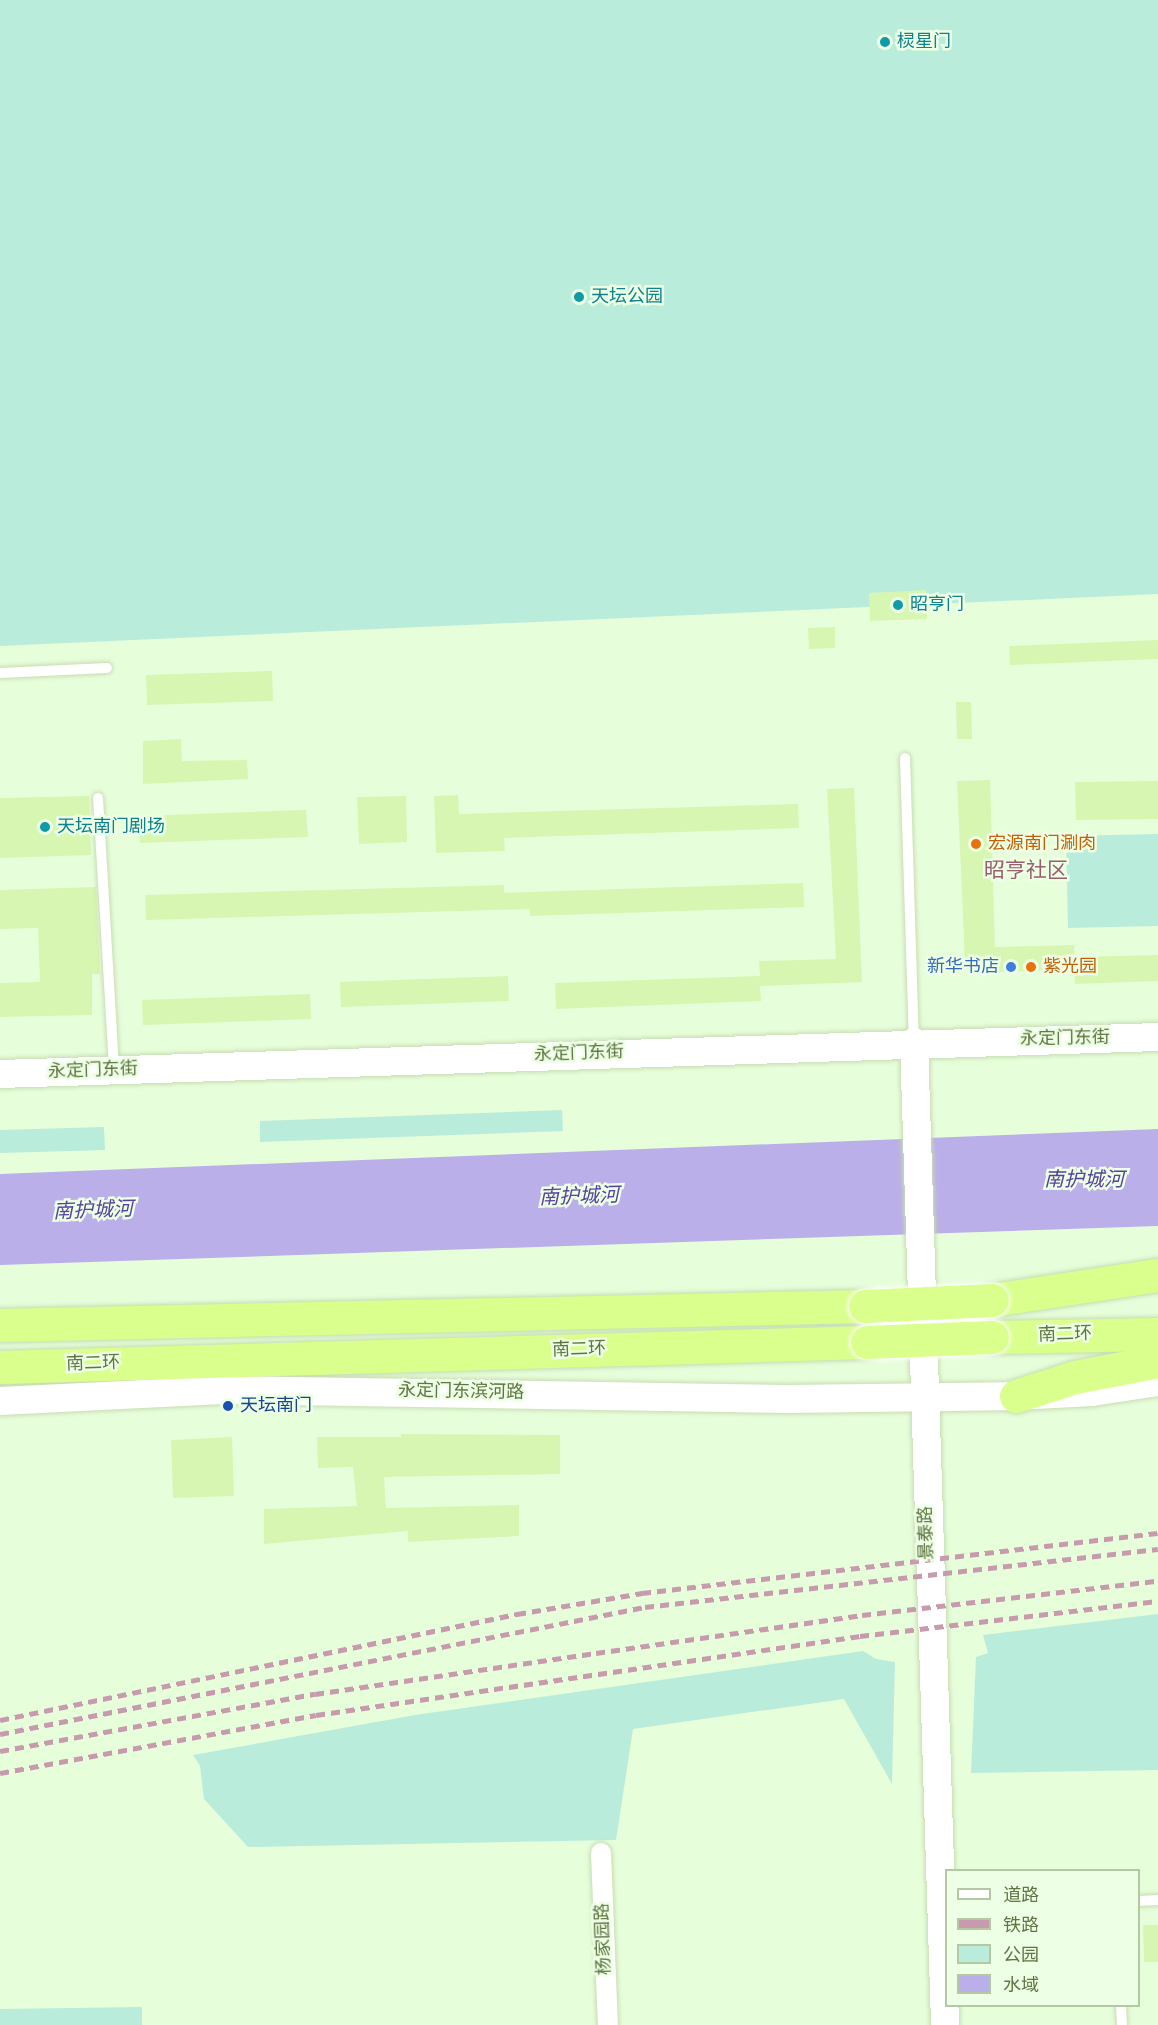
<!DOCTYPE html>
<meta charset="utf-8">
<style>
body{margin:0}
#map{position:relative;width:1158px;height:2025px;overflow:hidden;background:#e7fedb;font-family:"Source Sans 3","Noto Sans SC",sans-serif}
div>[style]{position:absolute}
.green>*{inset:0;background:#baecdb}
.water>*{inset:0;background:#bbafe9}
.building>*{inset:0;background:#d7f6b1}
.roads{filter:drop-shadow(0 0 2px #c7ddb2) drop-shadow(0 0 2px #c7ddb2)}
.lane>*{height:10px;margin:-5px;padding:0 5px;transform-origin:5px;border-radius:5px;background:#fff}
.street>*{height:20px;margin:-10px;padding:0 10px;transform-origin:10px;border-radius:10px;background:#fff}
.secondary>*{height:28px;margin:-14px;padding:0 14px;transform-origin:14px;border-radius:14px;background:#fff}
.highway>*{height:33px;margin:-16.5px;padding:0 16.5px;transform-origin:16.5px;border-radius:16.5px;background:#daff8c}
.rail>*{height:4.5px;margin-top:-2.25px;transform-origin:0;background:repeating-linear-gradient(90deg,#c79bad 0 9px,transparent 0 15px)}
.bridges{filter:drop-shadow(0 0 2px #fff) drop-shadow(0 0 2px #fff)}
.highway-bridge>*{height:33px;margin:-16.5px;padding:0 16.5px;transform-origin:16.5px;border-radius:16.5px;background:#daff8c}
.dots>*{width:16px;height:16px;translate:-50% -50%;box-sizing:border-box;border:3px solid #edffe4;border-radius:50%}
span{translate:-50% -50%;white-space:nowrap;text-align:center;line-height:1.15;-webkit-text-stroke:5px #edffe4;paint-order:stroke}
.culture-label{font-size:18px;color:#0d838f}
.left{translate:0 -50%;text-align:left}
.food-label{font-size:18px;color:#c56008}
.shop-label{font-size:18px;color:#366cbe}
.right{translate:-100% -50%;text-align:right}
.street-label{font-size:18px;color:#607543}
.transit-label{font-size:18px;color:#164399}
.water-label{font-size:20px;color:#5742a0;font-style:italic}
.quarter-label{font-size:21px;color:#995e6e}
.legend{position:absolute;left:945px;top:1869px;width:195px;height:138px;box-sizing:border-box;background:#edffe4;border:2px solid #b5c8a4;margin:0;padding:8px 10px;list-style:none;font-size:18px;color:#607543}
.legend li{display:flex;align-items:center;gap:12px;height:30px}
.legend b{width:30px;border:2px solid #b5c8a4}
</style>
<div id="map">
<div class="green">
<i style="clip-path:polygon(0 0,1158px 0,1158px 594px,0 646px)"></i>
<i style="clip-path:polygon(1158px 834px,1158px 926px,1068px 928px,1066px 836px)"></i>
<i style="clip-path:polygon(562px 1110px,563px 1131px,260px 1142px,260px 1121px)"></i>
<i style="clip-path:polygon(104px 1127px,105px 1150px,0 1153px,0 1130px)"></i>
<i style="clip-path:polygon(1158px 1614px,1158px 1770px,971px 1773px,976px 1657px,988px 1653px,983px 1635px)"></i>
<i style="clip-path:polygon(863px 1651px,876px 1659px,895px 1662px,892px 1784px,844px 1699px,633px 1729px,616px 1840px,248px 1847px,204px 1799px,200px 1766px,193px 1755px,415px 1715px)"></i>
<i style="clip-path:polygon(142px 2007px,142px 2025px,0 2025px,0 2009px)"></i>
</div>
<div class="water">
<i style="clip-path:polygon(1158px 1129px,1158px 1226px,0 1265px,0 1174px)"></i>
</div>
<div class="building">
<i style="clip-path:polygon(926px 590px,927px 619px,870px 621px,869px 593px)"></i>
<i style="clip-path:polygon(835px 627px,835px 648px,809px 649px,808px 628px)"></i>
<i style="clip-path:polygon(1158px 640px,1158px 659px,1010px 665px,1009px 646px)"></i>
<i style="clip-path:polygon(272px 671px,273px 701px,147px 705px,146px 675px)"></i>
<i style="clip-path:polygon(956px 702px,971px 702px,972px 739px,957px 739px)"></i>
<i style="clip-path:polygon(181px 739px,182px 761px,247px 760px,248px 779px,143px 784px,143px 741px)"></i>
<i style="clip-path:polygon(990px 780px,995px 947px,1074px 945px,1075px 957px,1158px 955px,1158px 981px,1075px 984px,1074px 970px,995px 972px,994px 962px,965px 963px,957px 781px)"></i>
<i style="clip-path:polygon(1158px 781px,1158px 819px,1076px 820px,1075px 782px)"></i>
<i style="clip-path:polygon(854px 788px,862px 982px,760px 986px,761px 1001px,556px 1009px,555px 983px,760px 976px,759px 961px,836px 959px,827px 789px)"></i>
<i style="clip-path:polygon(458px 795px,459px 814px,798px 804px,799px 828px,504px 838px,505px 851px,436px 853px,434px 796px)"></i>
<i style="clip-path:polygon(89px 796px,91px 855px,0 858px,0 798px)"></i>
<i style="clip-path:polygon(406px 796px,407px 842px,359px 844px,357px 797px)"></i>
<i style="clip-path:polygon(306px 810px,308px 837px,140px 843px,139px 816px)"></i>
<i style="clip-path:polygon(803px 883px,804px 907px,530px 916px,530px 909px,146px 920px,145px 895px,504px 885px,504px 893px)"></i>
<i style="clip-path:polygon(96px 887px,100px 974px,92px 974px,92px 1015px,0 1017px,0 983px,40px 982px,38px 928px,0 929px,0 890px)"></i>
<i style="clip-path:polygon(508px 976px,509px 1001px,341px 1007px,340px 982px)"></i>
<i style="clip-path:polygon(310px 994px,311px 1019px,143px 1025px,142px 1000px)"></i>
<i style="clip-path:polygon(401px 1434px,560px 1435px,560px 1474px,384px 1477px,386px 1508px,519px 1505px,519px 1536px,408px 1542px,408px 1531px,264px 1544px,264px 1509px,357px 1506px,353px 1467px,318px 1468px,317px 1437px,401px 1437px)"></i>
<i style="clip-path:polygon(232px 1437px,234px 1496px,173px 1498px,171px 1440px)"></i>
<i style="clip-path:polygon(1143px 1925px,1158px 1925px,1158px 1962px,1144px 1962px)"></i>
</div>
<div class="roads">
<div class="lane">
<i style="left:0;top:673px;width:107px;rotate:-2.7deg"></i>
<i style="left:905px;top:758px;width:284px;rotate:88.2deg"></i>
<i style="left:98px;top:798px;width:272px;rotate:86.6deg"></i>
<i style="left:1138px;top:1901px;width:20px;rotate:-3deg"></i>
<i style="left:1121px;top:2006px;width:19px;rotate:87deg"></i>
</div>
<div class="street">
<i style="left:601px;top:1853px;width:172px;rotate:87.7deg"></i>
</div>
<div class="secondary">
<i style="left:914px;top:1042px;width:983px;rotate:88.19deg"></i>
<i style="left:0;top:1074px;width:1159px;rotate:-1.83deg"></i>
<i style="left:0;top:1401px;width:228px;rotate:-2.8deg"></i>
<i style="left:228px;top:1390px;width:558px;rotate:0.92deg"></i>
<i style="left:786px;top:1399px;width:230px;rotate:-0.7deg"></i>
<i style="left:1016px;top:1396px;width:76px;rotate:-3deg"></i>
<i style="left:1092px;top:1392px;width:67px;rotate:-8.6deg"></i>
</div>
<div class="highway">
<i style="left:992px;top:1300px;width:168px;rotate:-8.6deg"></i>
<i style="left:0;top:1325px;width:865px;rotate:-1.26deg"></i>
<i style="left:992px;top:1337px;width:166px;rotate:-1deg"></i>
<i style="left:0;top:1367px;width:867px;rotate:-1.65deg"></i>
<i style="left:1016px;top:1396px;width:62px;rotate:-17.9deg"></i>
<i style="left:1075px;top:1377px;width:85px;rotate:-10.9deg"></i>
</div>
</div>
<div class="rail">
<i style="left:0;top:1720px;width:528px;rotate:-11.59deg"></i>
<i style="left:517px;top:1614px;width:127px;rotate:-9.5deg"></i>
<i style="left:642px;top:1593px;width:519px;rotate:-6.63deg"></i>
<i style="left:0;top:1734px;width:657px;rotate:-11.14deg"></i>
<i style="left:645px;top:1607px;width:516px;rotate:-6.45deg"></i>
<i style="left:0;top:1751px;width:320px;rotate:-10.3deg"></i>
<i style="left:315px;top:1694px;width:284px;rotate:-8.3deg"></i>
<i style="left:596px;top:1653px;width:269px;rotate:-8.1deg"></i>
<i style="left:862px;top:1615px;width:298px;rotate:-6.6deg"></i>
<i style="left:0;top:1773px;width:321px;rotate:-10.4deg"></i>
<i style="left:316px;top:1715px;width:550px;rotate:-8.26deg"></i>
<i style="left:860px;top:1636px;width:300px;rotate:-6.7deg"></i>
</div>
<div class="bridges">
<div class="highway-bridge">
<i style="left:865px;top:1306px;width:127px;rotate:-2.7deg"></i>
<i style="left:867px;top:1342px;width:125px;rotate:-2.3deg"></i>
</div>
</div>
<div class="dots">
<i style="left:885px;top:42px;background:#0f9aa8"></i>
<i style="left:579px;top:297px;background:#0f9aa8"></i>
<i style="left:898px;top:605px;background:#0f9aa8"></i>
<i style="left:45px;top:827px;background:#0f9aa8"></i>
<i style="left:976px;top:844px;background:#e8710a"></i>
<i style="left:1011px;top:967px;background:#3f7fe0"></i>
<i style="left:1031px;top:967px;background:#e8710a"></i>
<i style="left:228px;top:1406px;background:#1a4fb4"></i>
</div>
<div class="culture-label">
<span class="left" style="left:897px;top:42px">棂星门</span>
<span class="left" style="left:591px;top:297px">天坛公园</span>
<span class="left" style="left:910px;top:605px">昭亨门</span>
<span class="left" style="left:57px;top:827px">天坛南门剧场</span>
</div>
<div class="food-label">
<span class="left" style="left:988px;top:844px">宏源南门涮肉</span>
<span class="left" style="left:1043px;top:967px">紫光园</span>
</div>
<div class="shop-label">
<span class="right" style="left:999px;top:967px">新华书店</span>
</div>
<div class="street-label">
<span style="left:1065px;top:1039px;rotate:-1deg">永定门东街</span>
<span style="left:579px;top:1054px;rotate:-2deg">永定门东街</span>
<span style="left:93px;top:1071px;rotate:-2deg">永定门东街</span>
<span style="left:1065px;top:1335px;rotate:-2deg">南二环</span>
<span style="left:579px;top:1350px;rotate:-2deg">南二环</span>
<span style="left:93px;top:1364px;rotate:-2deg">南二环</span>
<span style="left:461px;top:1392px;rotate:1deg">永定门东滨河路</span>
<span style="left:927px;top:1533px;rotate:-92deg">景泰路</span>
<span style="left:604px;top:1939px;rotate:-92deg">杨家园路</span>
</div>
<div class="transit-label">
<span class="left" style="left:240px;top:1406px">天坛南门</span>
</div>
<div class="water-label">
<span style="left:1084px;top:1180px">南护城河</span>
<span style="left:579px;top:1197px;rotate:-2deg">南护城河</span>
<span style="left:93px;top:1211px;rotate:-2deg">南护城河</span>
</div>
<div class="quarter-label">
<span style="left:1026px;top:870px">昭亨社区</span>
</div>
<ul class="legend">
<li><b style="height:8px;background:#fff"></b>道路</li>
<li><b style="height:8px;background:#c79bad"></b>铁路</li>
<li><b style="height:16px;background:#baecdb"></b>公园</li>
<li><b style="height:16px;background:#bbafe9"></b>水域</li>
</ul>
</div>
